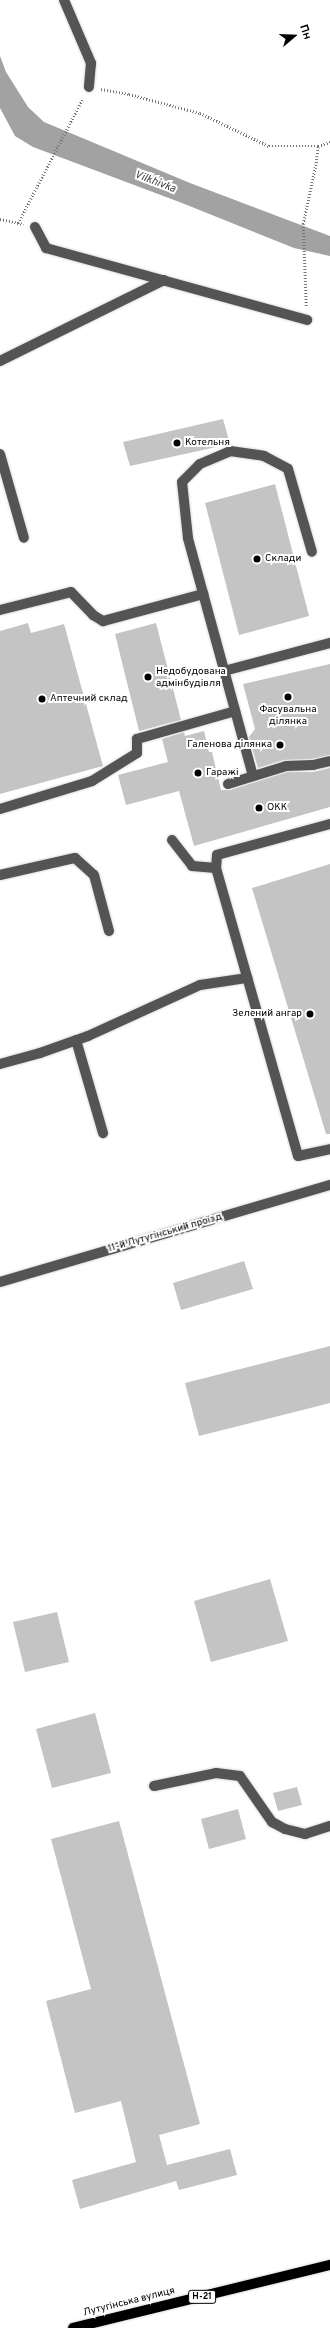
<!DOCTYPE html>
<meta charset="utf-8">
<style>
body{margin:0}
#map{position:relative;width:330px;height:2328px;overflow:hidden;background:#fff;font-family:Overpass,sans-serif}
div>[style]{position:absolute}
.water>*{inset:0;background:#a2a2a2}
.building>*{inset:0;background:#c4c4c4}
.path>*{height:2.5px;margin-top:-1.25px;transform-origin:0;background:repeating-linear-gradient(90deg,#767676 0 1px,transparent 0 3px)}
.roads{filter:drop-shadow(0 0 1px #dbdbdb) drop-shadow(0 0 1px #dbdbdb)}
.minor>*{height:10px;margin:-5px;padding:0 5px;transform-origin:5px;border-radius:5px;background:#545454}
.major>*{height:10px;margin:-5px;padding:0 5px;transform-origin:5px;border-radius:5px;background:#000}
.dots>*{width:11px;height:11px;translate:-50% -50%;box-sizing:border-box;border:2px solid #fff;border-radius:50%}
span{translate:-50% -50%;white-space:nowrap;text-align:center;line-height:1.15;-webkit-text-stroke:4px #fff;paint-order:stroke}
.shield-label span{padding:1px 3px;background:#fff;border:1px solid;border-radius:3px;-webkit-text-stroke-width:0}
.shield-label{font-size:9px;color:#000;font-weight:700}
.poi-label{font-size:10px;color:#000}
.left{translate:0 -50%;text-align:left}
.right{translate:-100% -50%;text-align:right}
.street-label{font-size:10px;color:#000}
.water-label{font-size:11px;color:#434343;font-style:italic}
.north{position:absolute;left:274px;top:16px;width:40px;height:40px;-webkit-text-stroke:3px #fff;paint-order:stroke;rotate:71deg;font-size:11px;font-weight:700;line-height:16px;text-align:center;color:#000}
.north::after{content:'';display:block;margin:auto;width:14px;height:18px;background:#000;clip-path:polygon(50% 0,100% 100%,50% 72%,0 100%)}
</style>
<div id="map">
<div class="water">
<i style="clip-path:polygon(0 56px,6px 72px,28px 107px,44px 122px,190px 183px,330px 236px,330px 256px,294px 248px,182px 203px,33px 147px,15px 136px,0 108px)"></i>
</div>
<div class="building">
<i style="clip-path:polygon(223px 419px,230px 444px,130px 466px,123px 442px)"></i>
<i style="clip-path:polygon(275px 484px,309px 616px,239px 635px,205px 503px)"></i>
<i style="clip-path:polygon(28px 623px,31px 633px,64px 624px,103px 766px,0 794px,0 631px)"></i>
<i style="clip-path:polygon(156px 623px,181px 720px,139px 731px,115px 634px)"></i>
<i style="clip-path:polygon(330px 664px,330px 755px,312px 759px,284px 760px,258px 768px,249px 737px,255px 729px,243px 684px)"></i>
<i style="clip-path:polygon(204px 731px,209px 752px,212px 752px,221px 790px,230px 790px,287px 772px,313px 772px,330px 768px,330px 807px,194px 846px,179px 791px,126px 805px,118px 775px,168px 762px,162px 739px,184px 732px,185px 736px)"></i>
<i style="clip-path:polygon(330px 864px,330px 1134px,326px 1134px,252px 888px)"></i>
<i style="clip-path:polygon(244px 1261px,253px 1289px,181px 1310px,173px 1283px)"></i>
<i style="clip-path:polygon(330px 1346px,330px 1403px,199px 1436px,185px 1383px)"></i>
<i style="clip-path:polygon(270px 1579px,288px 1641px,211px 1662px,194px 1601px)"></i>
<i style="clip-path:polygon(57px 1612px,69px 1662px,25px 1672px,13px 1622px)"></i>
<i style="clip-path:polygon(95px 1713px,111px 1773px,52px 1788px,36px 1729px)"></i>
<i style="clip-path:polygon(297px 1787px,302px 1805px,278px 1811px,273px 1793px)"></i>
<i style="clip-path:polygon(238px 1809px,246px 1839px,209px 1849px,201px 1819px)"></i>
<i style="clip-path:polygon(119px 1821px,200px 2124px,159px 2135px,167px 2165px,230px 2149px,237px 2175px,179px 2190px,176px 2181px,80px 2209px,72px 2180px,136px 2162px,121px 2101px,75px 2113px,46px 2001px,91px 1989px,51px 1839px)"></i>
</div>
<div class="path">
<i style="left:101px;top:89px;width:28px;rotate:10deg"></i>
<i style="left:129px;top:94px;width:73px;rotate:15deg"></i>
<i style="left:200px;top:113px;width:76px;rotate:25.6deg"></i>
<i style="left:269px;top:146px;width:49px"></i>
<i style="left:318px;top:146px;width:13px;rotate:-18deg"></i>
<i style="left:0;top:219px;width:24px;rotate:12deg"></i>
<i style="left:18px;top:223px;width:141px;rotate:-62.5deg"></i>
<i style="left:306px;top:306px;width:82px;rotate:-92.1deg"></i>
<i style="left:303px;top:224px;width:62px;rotate:-78deg"></i>
<i style="left:316px;top:163px;width:17px;rotate:-83deg"></i>
</div>
<div class="roads">
<div class="minor">
<i style="left:64px;top:0;width:69px;rotate:66.8deg"></i>
<i style="left:91px;top:63px;width:24px;rotate:95deg"></i>
<i style="left:35px;top:227px;width:24px;rotate:62deg"></i>
<i style="left:46px;top:248px;width:271px;rotate:15.4deg"></i>
<i style="left:0;top:361px;width:183px;rotate:-26.3deg"></i>
<i style="left:0;top:454px;width:87px;rotate:74.1deg"></i>
<i style="left:0;top:610px;width:73px;rotate:-14.2deg"></i>
<i style="left:71px;top:592px;width:32px;rotate:46deg"></i>
<i style="left:93px;top:615px;width:12px;rotate:31deg"></i>
<i style="left:103px;top:621px;width:104px;rotate:-15.1deg"></i>
<i style="left:224px;top:671px;width:110px;rotate:-14.8deg"></i>
<i style="left:253px;top:776px;width:247px;rotate:-105.3deg"></i>
<i style="left:188px;top:538px;width:56px;rotate:-96.1deg"></i>
<i style="left:182px;top:482px;width:25px;rotate:-45deg"></i>
<i style="left:200px;top:464px;width:33px;rotate:-23deg"></i>
<i style="left:230px;top:451px;width:34px;rotate:8deg"></i>
<i style="left:264px;top:456px;width:27px;rotate:28deg"></i>
<i style="left:288px;top:469px;width:86px;rotate:73.9deg"></i>
<i style="left:228px;top:784px;width:61px;rotate:-17.2deg"></i>
<i style="left:286px;top:766px;width:27px;rotate:-2deg"></i>
<i style="left:313px;top:765px;width:17px;rotate:-13deg"></i>
<i style="left:0;top:809px;width:96px;rotate:-16.9deg"></i>
<i style="left:92px;top:781px;width:53px;rotate:-31.9deg"></i>
<i style="left:137px;top:753px;width:14px;rotate:-90deg"></i>
<i style="left:137px;top:739px;width:102px;rotate:-15.9deg"></i>
<i style="left:330px;top:824px;width:117px;rotate:164.7deg"></i>
<i style="left:217px;top:855px;width:13px;rotate:94deg"></i>
<i style="left:216px;top:868px;width:299px;rotate:74.1deg"></i>
<i style="left:298px;top:1156px;width:33px;rotate:-12deg"></i>
<i style="left:172px;top:840px;width:33px;rotate:52deg"></i>
<i style="left:192px;top:866px;width:24px;rotate:5deg"></i>
<i style="left:0;top:875px;width:77px;rotate:-12.8deg"></i>
<i style="left:75px;top:858px;width:25px;rotate:42deg"></i>
<i style="left:94px;top:875px;width:58px;rotate:75deg"></i>
<i style="left:76px;top:1040px;width:97px;rotate:73.8deg"></i>
<i style="left:0;top:1064px;width:41px;rotate:-15.4deg"></i>
<i style="left:40px;top:1053px;width:51px;rotate:-19.5deg"></i>
<i style="left:88px;top:1036px;width:123px;rotate:-24.5deg"></i>
<i style="left:200px;top:985px;width:48px;rotate:-8.5deg"></i>
<i style="left:0;top:1282px;width:344px;rotate:-16.4deg"></i>
<i style="left:154px;top:1786px;width:63px;rotate:-11.8deg"></i>
<i style="left:216px;top:1773px;width:24px;rotate:7deg"></i>
<i style="left:240px;top:1776px;width:56px;rotate:55.2deg"></i>
<i style="left:272px;top:1822px;width:15px;rotate:28deg"></i>
<i style="left:285px;top:1829px;width:21px;rotate:14deg"></i>
<i style="left:305px;top:1834px;width:26px;rotate:-18deg"></i>
</div>
<div class="major">
<i style="left:73px;top:2328px;width:265px;rotate:-13.8deg"></i>
</div>
</div>
<div class="dots">
<i style="left:177px;top:443px;background:#000"></i>
<i style="left:257px;top:559px;background:#000"></i>
<i style="left:148px;top:677px;background:#000"></i>
<i style="left:288px;top:697px;background:#000"></i>
<i style="left:42px;top:699px;background:#000"></i>
<i style="left:280px;top:745px;background:#000"></i>
<i style="left:198px;top:773px;background:#000"></i>
<i style="left:259px;top:808px;background:#000"></i>
<i style="left:310px;top:1014px;background:#000"></i>
</div>
<div class="shield-label">
<span style="left:202px;top:2297px">Н-21</span>
</div>
<div class="poi-label">
<span class="left" style="left:185px;top:443px">Котельня</span>
<span class="left" style="left:265px;top:559px">Склади</span>
<span class="left" style="left:156px;top:677px">Недобудована<br>адмінбудівля</span>
<span class="left" style="left:50px;top:699px">Аптечний склад</span>
<span style="left:288px;top:715px">Фасувальна<br>ділянка</span>
<span class="right" style="left:272px;top:745px">Галенова ділянка</span>
<span class="left" style="left:206px;top:773px">Гаражі</span>
<span class="left" style="left:267px;top:808px">ОКК</span>
<span class="right" style="left:302px;top:1014px">Зелений ангар</span>
</div>
<div class="street-label">
<span style="left:165px;top:1233px;rotate:-16deg">11-й Лутугінський проїзд</span>
<span style="left:129px;top:2302px;rotate:-14deg">Лутугінська вулиця</span>
</div>
<div class="water-label">
<span style="left:155px;top:182px;rotate:21deg">Vilkhivka</span>
</div>
<div class="north">Пн</div>
</div>
